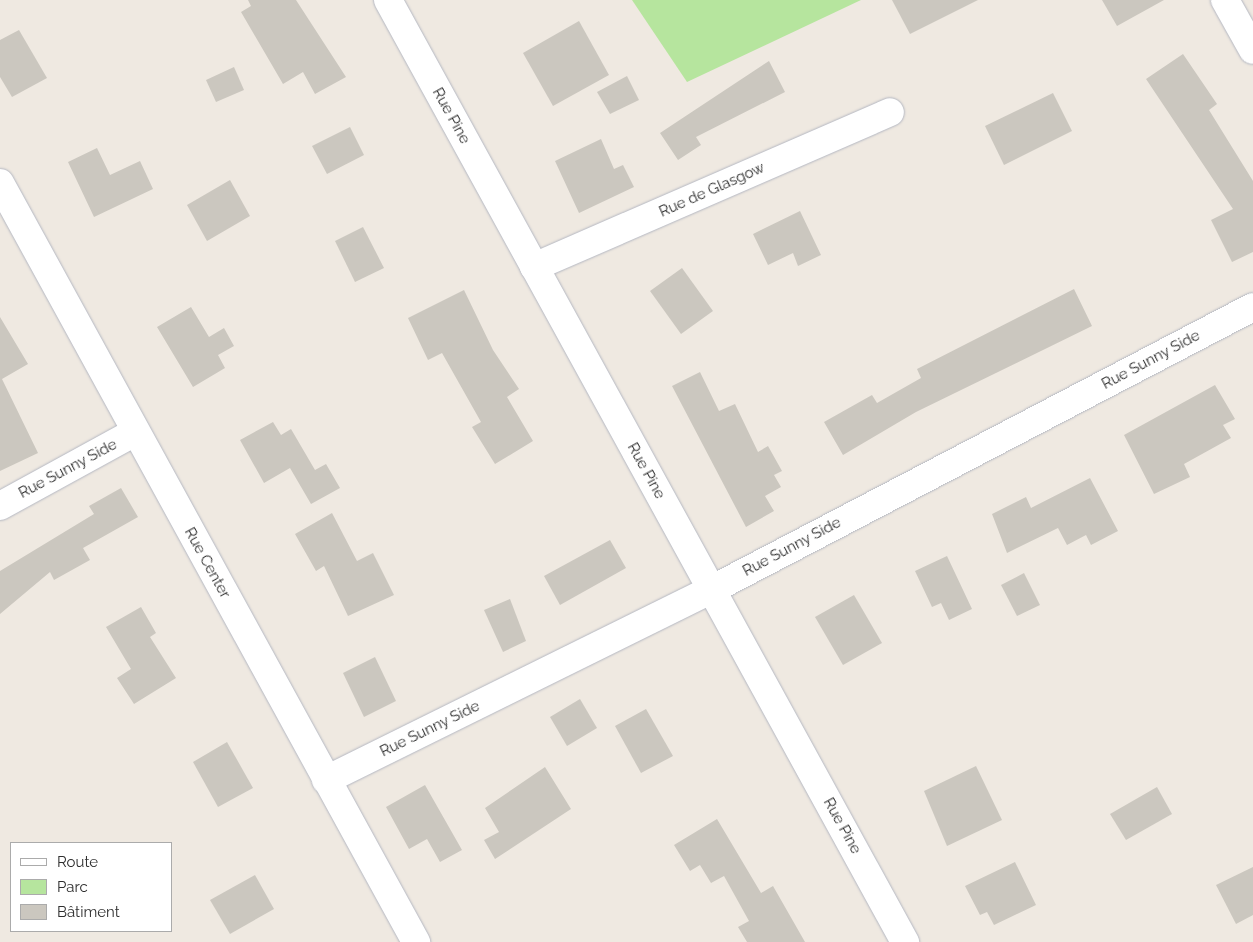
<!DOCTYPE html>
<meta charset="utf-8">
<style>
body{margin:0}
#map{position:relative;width:1253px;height:942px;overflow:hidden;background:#efe9e1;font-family:Raleway,sans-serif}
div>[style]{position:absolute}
.green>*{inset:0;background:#b6e59e}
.building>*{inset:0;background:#cbc7bf}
.roads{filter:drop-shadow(0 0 1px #b4b7c1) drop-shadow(0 0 1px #b4b7c1)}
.minor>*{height:28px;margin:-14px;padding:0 14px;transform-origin:14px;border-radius:14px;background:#fff}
span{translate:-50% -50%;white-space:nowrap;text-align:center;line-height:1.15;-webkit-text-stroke:4px #fff;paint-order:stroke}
.street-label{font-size:15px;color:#2e2e2e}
.legend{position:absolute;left:10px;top:842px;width:162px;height:90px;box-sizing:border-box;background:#fff;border:1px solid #ababab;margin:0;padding:6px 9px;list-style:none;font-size:15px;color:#2e2e2e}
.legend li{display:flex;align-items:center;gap:10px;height:25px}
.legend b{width:25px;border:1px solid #ababab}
</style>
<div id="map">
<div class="green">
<i style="clip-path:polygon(632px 0,861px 0,687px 82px)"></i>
</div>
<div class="building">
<i style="clip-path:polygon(248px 0,296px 0,346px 77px,315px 94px,303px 72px,283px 84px,241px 12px,251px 6px)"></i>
<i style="clip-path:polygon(892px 0,978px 0,910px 34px)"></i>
<i style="clip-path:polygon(1102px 0,1164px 0,1117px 26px)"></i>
<i style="clip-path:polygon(579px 21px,609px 75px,553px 106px,523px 53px)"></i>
<i style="clip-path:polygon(19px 30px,47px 78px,12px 97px,0 77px,0 40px)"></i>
<i style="clip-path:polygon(1183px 54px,1217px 104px,1209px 110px,1253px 181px,1253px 252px,1232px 262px,1211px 220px,1233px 209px,1146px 79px)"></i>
<i style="clip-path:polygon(769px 61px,785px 92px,696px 137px,701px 145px,678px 160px,660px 133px)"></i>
<i style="clip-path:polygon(234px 67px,244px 90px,216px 102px,206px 80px)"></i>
<i style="clip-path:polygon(627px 76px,639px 100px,610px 114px,597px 92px)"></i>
<i style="clip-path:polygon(1053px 93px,1072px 131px,1004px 165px,985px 126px)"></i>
<i style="clip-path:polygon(350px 127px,364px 155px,327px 174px,312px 146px)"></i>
<i style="clip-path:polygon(601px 139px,614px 169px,623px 165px,634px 187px,579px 213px,555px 161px)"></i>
<i style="clip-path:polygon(97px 148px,110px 175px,140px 161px,153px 189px,94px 217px,68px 162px)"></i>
<i style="clip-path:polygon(230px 180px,250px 216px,207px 241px,187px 205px)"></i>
<i style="clip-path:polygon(800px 211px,821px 255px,798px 266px,793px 253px,768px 265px,753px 234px)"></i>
<i style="clip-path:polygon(363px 227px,384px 268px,355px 282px,335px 241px)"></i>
<i style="clip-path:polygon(682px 268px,713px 311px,681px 334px,650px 291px)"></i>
<i style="clip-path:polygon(1074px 289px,1092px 326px,916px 412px,843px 455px,824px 422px,872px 395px,877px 403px,921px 378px,917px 369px)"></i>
<i style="clip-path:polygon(464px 290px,493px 350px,519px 389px,507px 397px,533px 441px,495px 464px,472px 427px,481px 422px,442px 353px,428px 360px,408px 318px)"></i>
<i style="clip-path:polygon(191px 307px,209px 337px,224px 328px,234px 346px,218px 355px,225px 368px,193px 387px,157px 327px)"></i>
<i style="clip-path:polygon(0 317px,28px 364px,2px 379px,38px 453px,0 471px)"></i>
<i style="clip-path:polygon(700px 372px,719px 411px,735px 404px,758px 452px,768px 446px,782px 471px,774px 475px,781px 487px,765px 496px,774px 511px,746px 527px,672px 386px)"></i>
<i style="clip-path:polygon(1215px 385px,1235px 419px,1223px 425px,1231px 438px,1184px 464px,1190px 477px,1154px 494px,1124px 435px)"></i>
<i style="clip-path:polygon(273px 422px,281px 435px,291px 429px,315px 470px,326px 464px,340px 488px,311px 504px,290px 468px,264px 483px,240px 440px)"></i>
<i style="clip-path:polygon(1090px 478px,1118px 531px,1091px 545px,1086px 535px,1067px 545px,1058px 528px,1007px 553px,992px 514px,1026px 497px,1031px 508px)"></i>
<i style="clip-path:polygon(121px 488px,138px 517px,83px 548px,90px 560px,54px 580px,50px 572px,0 614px,0 571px,94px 514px,89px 506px)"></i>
<i style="clip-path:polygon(332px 513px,357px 561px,373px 553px,394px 595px,348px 616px,324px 566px,316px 571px,295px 534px)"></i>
<i style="clip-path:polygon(610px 540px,626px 568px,560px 605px,544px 576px)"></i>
<i style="clip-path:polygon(947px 556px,972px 609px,949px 620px,941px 603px,932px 607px,915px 571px)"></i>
<i style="clip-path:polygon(1024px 573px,1040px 605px,1017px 616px,1001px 585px)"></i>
<i style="clip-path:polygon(854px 595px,882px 643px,843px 665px,815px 617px)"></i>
<i style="clip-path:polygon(510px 599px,526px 641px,503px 652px,484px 610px)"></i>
<i style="clip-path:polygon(141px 607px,156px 633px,150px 637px,176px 678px,134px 704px,117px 678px,131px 669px,106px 627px)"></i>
<i style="clip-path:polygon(375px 657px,396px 701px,364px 717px,343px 673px)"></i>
<i style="clip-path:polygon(580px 699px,597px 728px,567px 746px,550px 717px)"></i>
<i style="clip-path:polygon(646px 709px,673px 756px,641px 773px,615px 726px)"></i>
<i style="clip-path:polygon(227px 742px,253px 788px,218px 807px,193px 762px)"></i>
<i style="clip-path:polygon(976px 766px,1002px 820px,947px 846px,924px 791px)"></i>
<i style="clip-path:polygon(545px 767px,571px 809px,495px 859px,484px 840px,499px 832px,485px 808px)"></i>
<i style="clip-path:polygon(425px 785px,462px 850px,440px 862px,427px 839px,409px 849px,386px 807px)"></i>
<i style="clip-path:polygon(1157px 787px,1172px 814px,1126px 840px,1110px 814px)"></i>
<i style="clip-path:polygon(717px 819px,761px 893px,773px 886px,805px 942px,747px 942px,738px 927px,749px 921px,724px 876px,711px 883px,700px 865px,690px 871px,674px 845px)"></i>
<i style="clip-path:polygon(1015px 862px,1036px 905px,994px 925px,987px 912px,980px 915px,965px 886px)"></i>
<i style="clip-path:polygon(1253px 867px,1253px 915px,1236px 924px,1216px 885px)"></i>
<i style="clip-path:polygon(255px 875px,274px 909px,230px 934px,210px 900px)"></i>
</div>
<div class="roads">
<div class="minor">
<i style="left:388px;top:0;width:1075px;rotate:61.24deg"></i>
<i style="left:1225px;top:0;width:57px;rotate:60.8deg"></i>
<i style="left:0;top:183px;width:866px;rotate:61.27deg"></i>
<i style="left:534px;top:267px;width:388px;rotate:-23.5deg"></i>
<i style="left:0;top:506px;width:154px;rotate:-28.7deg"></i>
<i style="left:326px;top:780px;width:429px;rotate:-26.3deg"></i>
<i style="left:711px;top:590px;width:611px;rotate:-27.57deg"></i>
</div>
</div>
<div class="street-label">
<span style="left:451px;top:116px;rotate:61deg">Rue Pine</span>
<span style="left:712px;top:190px;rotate:-24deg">Rue de Glasgow</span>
<span style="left:1151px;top:360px;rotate:-28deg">Rue Sunny Side</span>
<span style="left:68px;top:469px;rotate:-28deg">Rue Sunny Side</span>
<span style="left:646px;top:471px;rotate:61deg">Rue Pine</span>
<span style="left:792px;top:547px;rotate:-28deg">Rue Sunny Side</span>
<span style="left:207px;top:563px;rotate:61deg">Rue Center</span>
<span style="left:430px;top:729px;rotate:-26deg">Rue Sunny Side</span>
<span style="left:842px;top:826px;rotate:61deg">Rue Pine</span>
</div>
<ul class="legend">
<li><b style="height:6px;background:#fff"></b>Route</li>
<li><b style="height:14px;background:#b6e59e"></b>Parc</li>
<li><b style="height:14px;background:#cbc7bf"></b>Bâtiment</li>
</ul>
</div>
